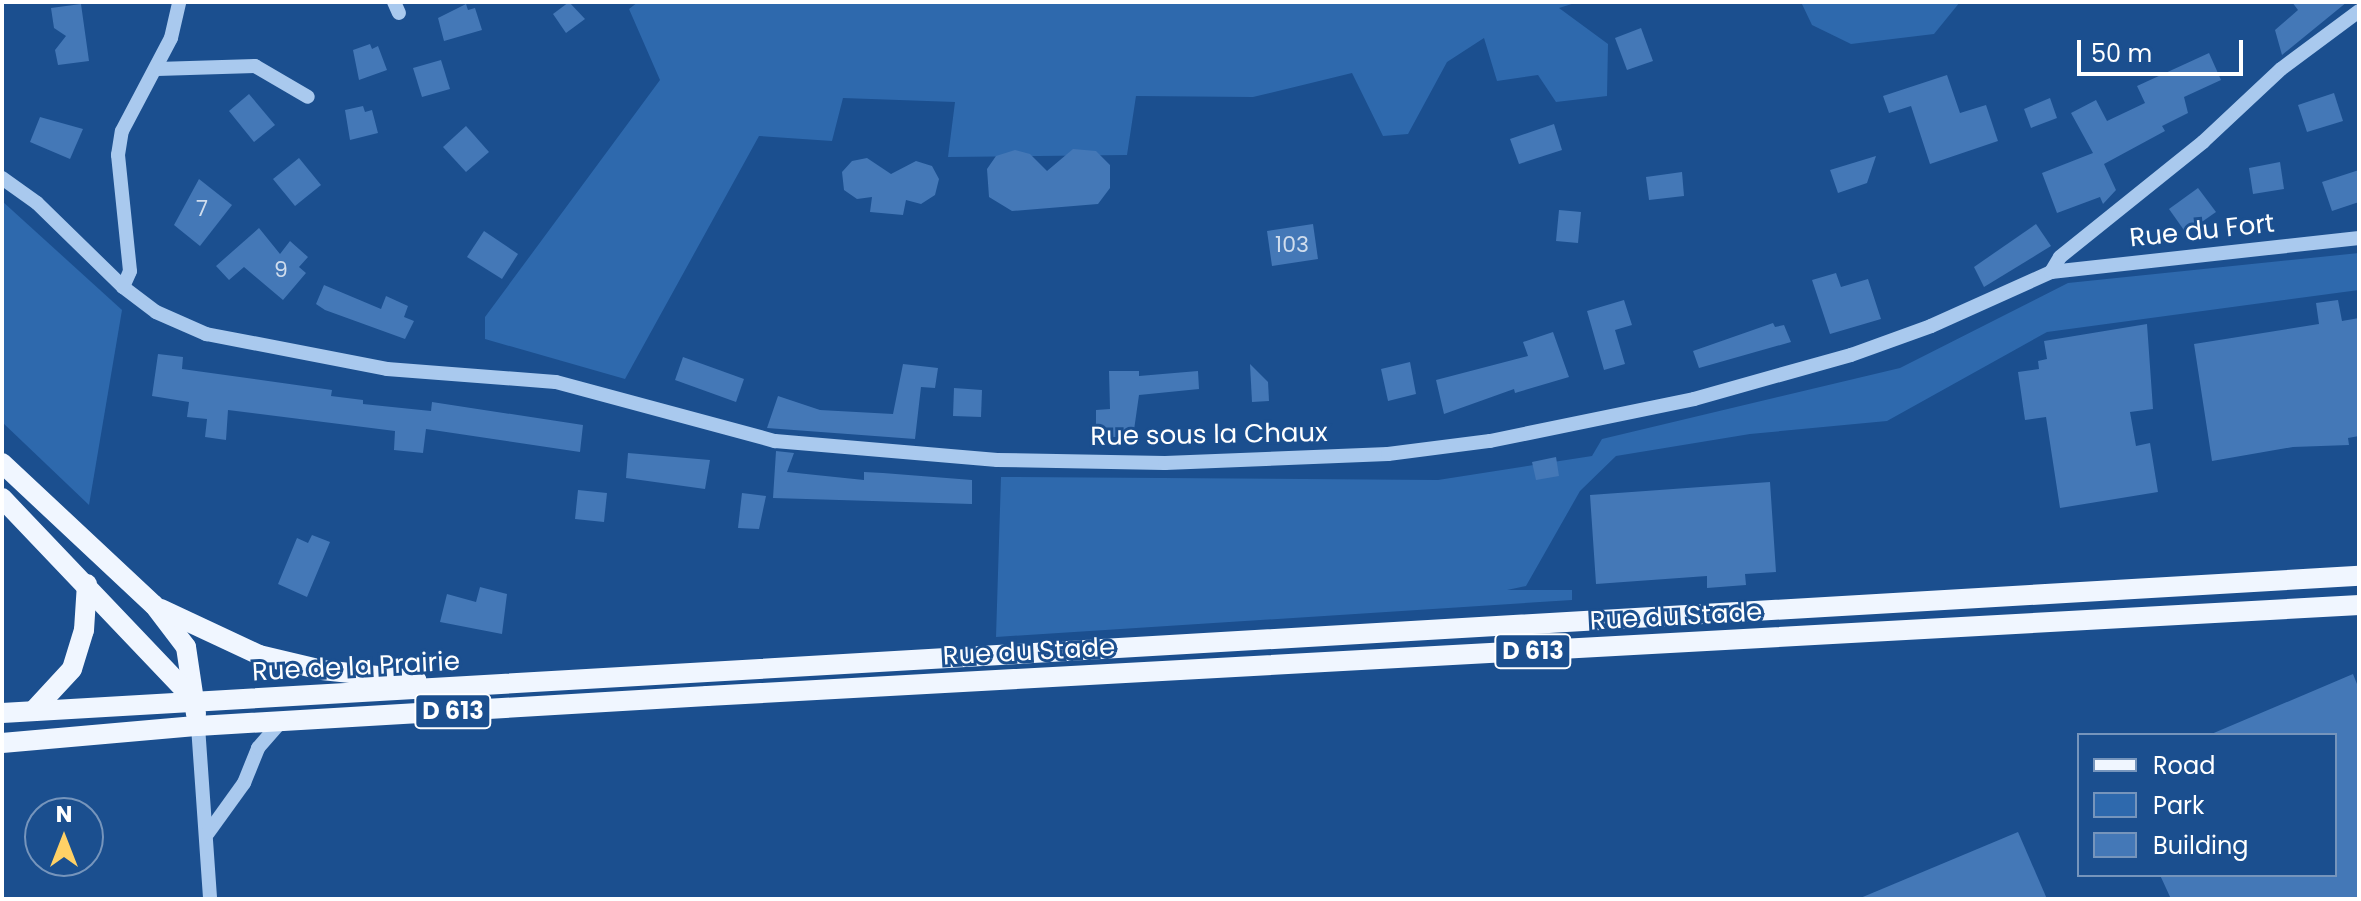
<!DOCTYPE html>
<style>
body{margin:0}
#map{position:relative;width:2361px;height:901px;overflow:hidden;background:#1b4f8f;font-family:Poppins,sans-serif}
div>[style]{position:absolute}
.green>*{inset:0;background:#2e69ad}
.building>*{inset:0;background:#4478b7}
.minor>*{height:14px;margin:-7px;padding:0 7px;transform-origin:7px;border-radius:7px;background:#a9c9ee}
.major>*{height:20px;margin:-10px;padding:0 10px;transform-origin:10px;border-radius:10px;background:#f0f6ff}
span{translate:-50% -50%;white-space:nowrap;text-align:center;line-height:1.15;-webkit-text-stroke:6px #1b4f8f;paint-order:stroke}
.number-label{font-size:22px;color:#d0dded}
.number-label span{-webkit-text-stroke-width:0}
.shield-label span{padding:2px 6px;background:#1b4f8f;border:2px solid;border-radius:6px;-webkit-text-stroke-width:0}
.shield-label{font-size:24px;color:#fff;font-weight:700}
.street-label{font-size:26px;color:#fff}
.frame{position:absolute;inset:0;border:4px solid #fff;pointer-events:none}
.legend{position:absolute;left:2077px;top:733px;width:260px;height:144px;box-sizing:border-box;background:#1b4f8f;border:2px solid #7695bc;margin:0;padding:10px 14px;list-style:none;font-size:24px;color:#fff}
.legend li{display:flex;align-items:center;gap:16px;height:40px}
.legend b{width:40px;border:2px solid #7695bc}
.north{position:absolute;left:24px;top:797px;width:80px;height:80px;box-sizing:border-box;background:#1b4f8f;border:2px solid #7695bc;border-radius:50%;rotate:0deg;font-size:22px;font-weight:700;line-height:32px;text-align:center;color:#fff}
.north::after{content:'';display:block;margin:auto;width:28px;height:36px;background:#ffd166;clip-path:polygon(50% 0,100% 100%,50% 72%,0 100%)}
.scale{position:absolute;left:2077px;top:40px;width:166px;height:36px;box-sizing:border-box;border:4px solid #fff;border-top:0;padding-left:10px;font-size:24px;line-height:28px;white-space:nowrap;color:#fff;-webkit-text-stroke:6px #1b4f8f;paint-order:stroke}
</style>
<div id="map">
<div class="green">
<i style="clip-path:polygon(638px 2px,1578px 2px,1559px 8px,1608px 44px,1607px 96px,1556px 102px,1538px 75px,1497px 81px,1484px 38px,1447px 62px,1408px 134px,1383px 136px,1352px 73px,1253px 97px,1136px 96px,1127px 155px,948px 157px,955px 102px,843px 98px,832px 141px,759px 136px,625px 379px,485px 339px,485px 317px,660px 80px,629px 9px)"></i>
<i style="clip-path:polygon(1801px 2px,1960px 2px,1934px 34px,1851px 44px,1812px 25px)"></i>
<i style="clip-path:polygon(2px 201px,122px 310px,89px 505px,2px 422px)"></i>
<i style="clip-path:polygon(2359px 253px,2359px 290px,2047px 332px,1887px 421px,1750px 434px,1616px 456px,1580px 491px,1526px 586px,1507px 590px,1572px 590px,1572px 600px,996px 637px,1001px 477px,1438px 480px,1592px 456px,1602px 439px,1900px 368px,2068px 283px)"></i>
</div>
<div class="building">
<i style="clip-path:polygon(569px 2px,585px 19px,566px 33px,553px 14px)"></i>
<i style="clip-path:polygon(2292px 2px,2347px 2px,2282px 55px,2275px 30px,2298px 10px)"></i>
<i style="clip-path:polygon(81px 4px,89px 61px,58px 65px,55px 50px,66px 36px,54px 28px,51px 8px)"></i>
<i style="clip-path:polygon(466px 4px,468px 10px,475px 8px,482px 30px,444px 41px,438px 18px)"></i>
<i style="clip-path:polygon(1641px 28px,1653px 61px,1627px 70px,1615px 38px)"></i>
<i style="clip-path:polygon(370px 44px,372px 49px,378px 46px,387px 70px,359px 80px,353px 50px)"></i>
<i style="clip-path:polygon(2209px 53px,2221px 80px,2184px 97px,2188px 113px,2162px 126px,2165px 131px,2104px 164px,2116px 190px,2103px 204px,2100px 197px,2057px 213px,2042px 173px,2093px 153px,2071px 113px,2096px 100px,2107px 121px,2145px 103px,2137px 86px)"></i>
<i style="clip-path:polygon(441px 60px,450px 89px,422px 97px,413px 68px)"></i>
<i style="clip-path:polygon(1947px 75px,1960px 113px,1986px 105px,1998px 141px,1930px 164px,1911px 106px,1889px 113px,1883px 96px)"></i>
<i style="clip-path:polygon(2334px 93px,2343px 121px,2307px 132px,2298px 105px)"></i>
<i style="clip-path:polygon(249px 94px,275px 125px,254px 142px,229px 111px)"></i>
<i style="clip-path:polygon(2050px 98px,2057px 118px,2031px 128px,2024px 109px)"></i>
<i style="clip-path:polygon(363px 106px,365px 112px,372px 110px,378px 133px,350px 140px,345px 110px)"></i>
<i style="clip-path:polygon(40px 117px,83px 129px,70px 159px,30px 142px)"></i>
<i style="clip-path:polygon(1554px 124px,1562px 150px,1519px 164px,1510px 139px)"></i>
<i style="clip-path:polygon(466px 126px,489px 152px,466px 172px,443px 147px)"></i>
<i style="clip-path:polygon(1073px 149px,1096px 151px,1110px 165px,1110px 188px,1098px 204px,1012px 211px,989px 197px,987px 169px,996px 156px,1015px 150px,1030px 154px,1047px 171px)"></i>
<i style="clip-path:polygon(1876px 156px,1867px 183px,1838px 193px,1830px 170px)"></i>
<i style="clip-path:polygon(299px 158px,321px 185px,295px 206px,273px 179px)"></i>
<i style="clip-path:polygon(867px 158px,891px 174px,916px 161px,932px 166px,939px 179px,935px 195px,921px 204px,906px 200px,903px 215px,870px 212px,872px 197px,857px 199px,844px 190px,842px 172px,852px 161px)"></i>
<i style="clip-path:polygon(2280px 162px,2284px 189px,2253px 194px,2249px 168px)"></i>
<i style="clip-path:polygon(2359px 170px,2359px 202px,2332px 211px,2322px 182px)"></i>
<i style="clip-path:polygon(1682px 172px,1684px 196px,1649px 200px,1646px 177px)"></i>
<i style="clip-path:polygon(199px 179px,232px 205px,200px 246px,174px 225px)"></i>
<i style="clip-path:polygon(2198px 188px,2216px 212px,2186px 233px,2169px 209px)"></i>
<i style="clip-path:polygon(1559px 210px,1581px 212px,1578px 243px,1556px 241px)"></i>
<i style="clip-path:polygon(1313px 224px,1318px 259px,1272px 266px,1267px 231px)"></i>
<i style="clip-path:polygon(2036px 224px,2051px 246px,1984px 287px,1974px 267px)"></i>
<i style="clip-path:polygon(259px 228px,280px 254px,290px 241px,308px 257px,299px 267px,306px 273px,283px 300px,244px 267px,229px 280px,216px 266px)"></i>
<i style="clip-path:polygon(484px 231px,518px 254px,502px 279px,467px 257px)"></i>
<i style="clip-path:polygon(1836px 273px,1841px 287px,1868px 279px,1881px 319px,1830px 334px,1812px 280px)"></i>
<i style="clip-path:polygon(324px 285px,381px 309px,386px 296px,408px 306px,404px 317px,414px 321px,405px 339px,325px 310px,316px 304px)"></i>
<i style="clip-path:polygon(1624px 300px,1632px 325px,1615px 330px,1625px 364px,1604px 370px,1587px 311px)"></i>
<i style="clip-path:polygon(2338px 300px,2342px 321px,2359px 318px,2359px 436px,2348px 438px,2349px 445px,2293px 447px,2212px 461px,2194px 344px,2319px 324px,2316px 303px)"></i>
<i style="clip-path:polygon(1773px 323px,1775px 327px,1784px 325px,1791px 342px,1699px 368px,1693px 351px)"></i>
<i style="clip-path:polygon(2147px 324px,2153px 409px,2130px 412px,2136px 446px,2150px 443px,2158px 492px,2060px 508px,2046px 417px,2025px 420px,2018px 372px,2039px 369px,2038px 361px,2047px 359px,2044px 341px)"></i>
<i style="clip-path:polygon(1553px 332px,1569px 377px,1515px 393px,1514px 389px,1444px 414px,1436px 380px,1528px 356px,1523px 342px)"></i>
<i style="clip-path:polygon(158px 354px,183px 357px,182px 369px,332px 390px,331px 396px,363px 400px,363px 404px,431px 411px,432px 402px,583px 425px,580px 452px,426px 429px,423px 453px,394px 450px,395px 431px,228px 410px,226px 440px,205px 437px,207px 419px,187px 417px,189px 402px,152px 396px)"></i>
<i style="clip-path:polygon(683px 357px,744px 379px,736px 402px,675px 380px)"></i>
<i style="clip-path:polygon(1410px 362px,1416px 394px,1388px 401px,1381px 369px)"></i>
<i style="clip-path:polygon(903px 364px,938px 368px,935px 388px,921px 387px,915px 439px,767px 428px,778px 396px,820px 410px,893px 414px)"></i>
<i style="clip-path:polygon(1250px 364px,1268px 382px,1269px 401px,1252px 402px)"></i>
<i style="clip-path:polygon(1109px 371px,1139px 371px,1139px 376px,1198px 371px,1199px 389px,1139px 395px,1133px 437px,1096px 437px,1096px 410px,1110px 409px)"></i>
<i style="clip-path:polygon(954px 388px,982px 390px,981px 417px,953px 416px)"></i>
<i style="clip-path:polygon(776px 451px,794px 453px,787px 472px,864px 480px,864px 472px,883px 473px,972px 480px,972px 504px,773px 498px)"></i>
<i style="clip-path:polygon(628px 453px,710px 460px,705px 489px,626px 478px)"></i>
<i style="clip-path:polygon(1556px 457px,1559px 476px,1536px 480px,1532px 462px)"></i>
<i style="clip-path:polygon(1770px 482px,1776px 572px,1745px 574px,1746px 585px,1707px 588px,1707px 576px,1596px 584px,1590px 495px)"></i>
<i style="clip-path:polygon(578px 490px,607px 493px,604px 522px,575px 519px)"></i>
<i style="clip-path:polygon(742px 493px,766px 496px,759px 529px,738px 528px)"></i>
<i style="clip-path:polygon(312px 535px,330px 542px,307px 597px,278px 584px,297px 538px,308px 543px)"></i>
<i style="clip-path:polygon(480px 587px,507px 594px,502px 634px,440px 622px,447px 594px,476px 602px)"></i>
<i style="clip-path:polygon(2353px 674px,2359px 689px,2359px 899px,2171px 899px,2160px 875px,2335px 875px,2335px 735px,2209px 735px)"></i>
<i style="clip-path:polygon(2018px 832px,2047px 899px,1858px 899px)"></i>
</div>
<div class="minor">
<i style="left:394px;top:2px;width:12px;rotate:66deg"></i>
<i style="left:157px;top:69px;width:98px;rotate:-1.8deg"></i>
<i style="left:255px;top:66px;width:61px;rotate:30.3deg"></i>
<i style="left:2px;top:178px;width:43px;rotate:35.5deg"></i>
<i style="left:37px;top:203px;width:120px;rotate:44.3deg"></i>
<i style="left:123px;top:287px;width:41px;rotate:37.1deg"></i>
<i style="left:156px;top:312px;width:55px;rotate:23.7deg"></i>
<i style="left:206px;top:334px;width:184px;rotate:10.9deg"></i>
<i style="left:387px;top:369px;width:169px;rotate:4.4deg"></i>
<i style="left:556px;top:382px;width:227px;rotate:15.1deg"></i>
<i style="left:775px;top:441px;width:223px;rotate:4.9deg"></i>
<i style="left:997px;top:460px;width:168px;rotate:1deg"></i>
<i style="left:1165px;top:463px;width:223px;rotate:-2.3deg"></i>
<i style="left:1388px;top:454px;width:103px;rotate:-7.3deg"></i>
<i style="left:1490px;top:441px;width:208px;rotate:-11.6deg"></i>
<i style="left:1694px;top:399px;width:163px;rotate:-15.7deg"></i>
<i style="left:1851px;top:355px;width:85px;rotate:-19.9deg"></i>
<i style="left:1931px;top:326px;width:132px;rotate:-24.2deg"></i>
<i style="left:2051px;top:272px;width:310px;rotate:-6.3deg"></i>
<i style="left:2051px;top:272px;width:17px;rotate:-59deg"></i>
<i style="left:2060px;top:257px;width:184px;rotate:-38.8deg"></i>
<i style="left:2203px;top:142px;width:107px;rotate:-43.1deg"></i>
<i style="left:2281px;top:69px;width:97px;rotate:-36.6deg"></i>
<i style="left:123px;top:287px;width:17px;rotate:-66deg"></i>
<i style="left:130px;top:271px;width:117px;rotate:-95.9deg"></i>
<i style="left:118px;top:155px;width:24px;rotate:-81deg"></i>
<i style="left:122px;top:131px;width:105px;rotate:-62.2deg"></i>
<i style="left:171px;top:38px;width:37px;rotate:-77deg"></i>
<i style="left:198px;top:726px;width:173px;rotate:86deg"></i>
<i style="left:208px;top:833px;width:62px;rotate:-54.2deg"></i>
<i style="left:244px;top:783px;width:38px;rotate:-68deg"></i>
<i style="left:258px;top:748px;width:35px;rotate:-49deg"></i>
</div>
<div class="major">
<i style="left:2px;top:463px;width:208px;rotate:43.1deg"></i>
<i style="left:154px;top:605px;width:53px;rotate:52.7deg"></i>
<i style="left:186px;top:647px;width:68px;rotate:81.5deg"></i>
<i style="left:2px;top:498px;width:280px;rotate:46.4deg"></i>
<i style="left:161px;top:609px;width:108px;rotate:25.1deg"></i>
<i style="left:259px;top:655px;width:65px;rotate:13.4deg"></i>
<i style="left:322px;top:670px;width:95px;rotate:6.1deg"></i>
<i style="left:35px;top:709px;width:54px;rotate:-47.2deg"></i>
<i style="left:72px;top:669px;width:41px;rotate:-72.9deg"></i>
<i style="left:84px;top:630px;width:46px;rotate:-86.3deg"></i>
<i style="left:2px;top:713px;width:2361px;rotate:-3.33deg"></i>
<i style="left:2px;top:743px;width:197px;rotate:-5deg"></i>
<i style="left:198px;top:726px;width:510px;rotate:-3.37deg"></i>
<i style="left:707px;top:696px;width:1655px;rotate:-3.15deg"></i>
</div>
<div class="number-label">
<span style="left:202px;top:209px">7</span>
<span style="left:1292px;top:245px">103</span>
<span style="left:281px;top:270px">9</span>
</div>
<div class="shield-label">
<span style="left:1533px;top:651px">D 613</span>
<span style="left:453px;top:711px">D 613</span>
</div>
<div class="street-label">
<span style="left:2202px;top:231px;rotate:-6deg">Rue du Fort</span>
<span style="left:1209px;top:435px;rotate:-1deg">Rue sous la Chaux</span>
<span style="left:1676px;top:617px;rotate:-3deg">Rue du Stade</span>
<span style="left:1029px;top:652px;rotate:-3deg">Rue du Stade</span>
<span style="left:356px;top:667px;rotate:-3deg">Rue de la Prairie</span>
</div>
<div class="frame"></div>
<ul class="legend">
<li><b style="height:10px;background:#f0f6ff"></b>Road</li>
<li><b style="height:22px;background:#2e69ad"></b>Park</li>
<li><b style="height:22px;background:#4478b7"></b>Building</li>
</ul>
<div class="north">N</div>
<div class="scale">50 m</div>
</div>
